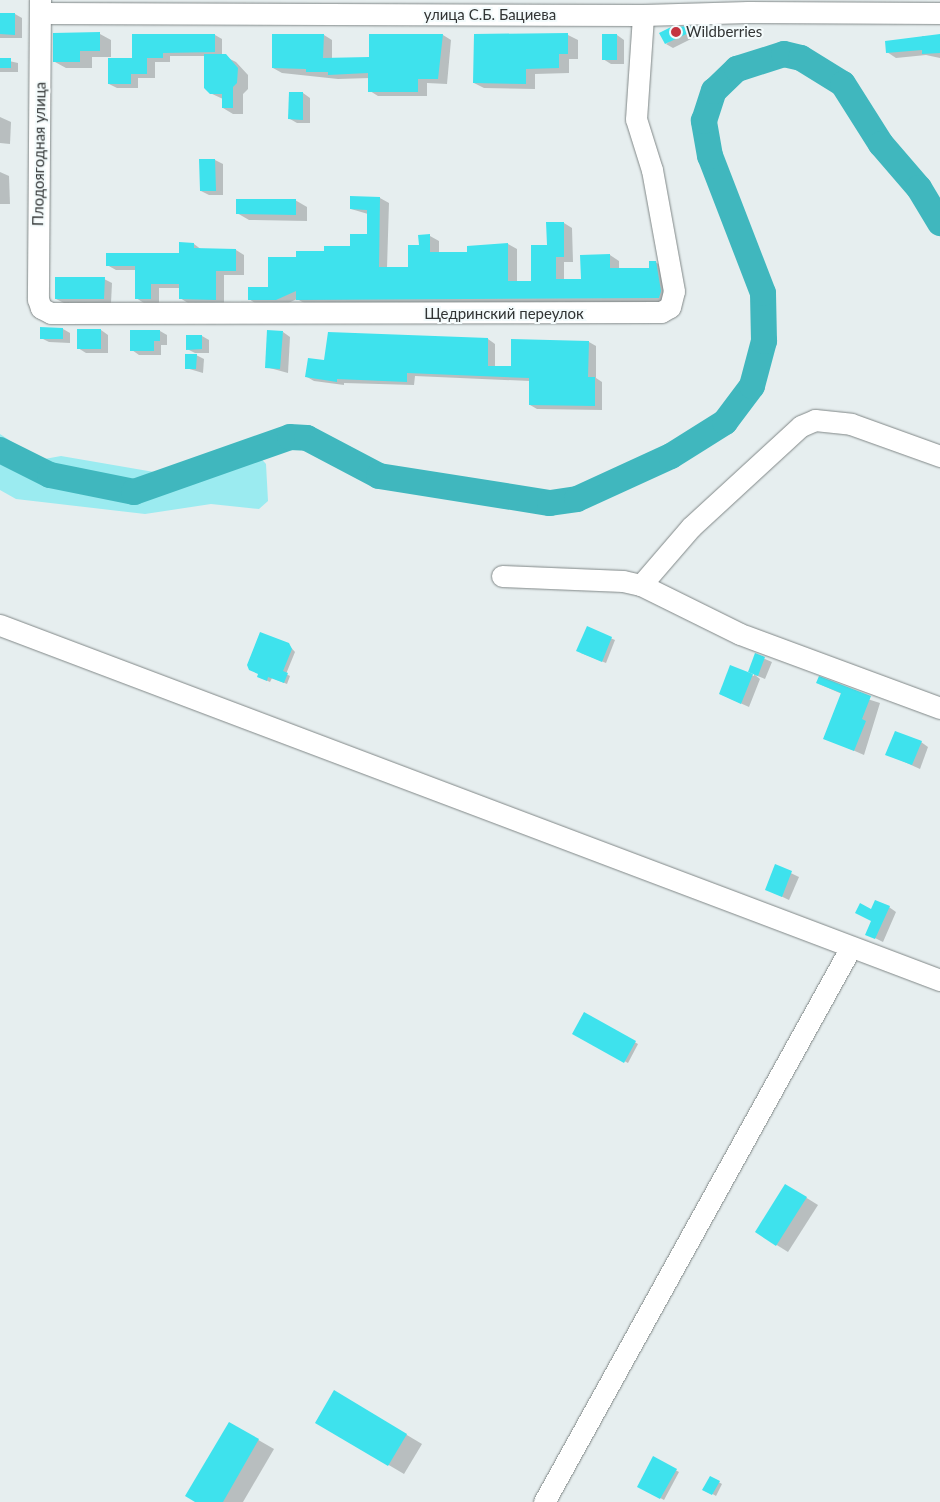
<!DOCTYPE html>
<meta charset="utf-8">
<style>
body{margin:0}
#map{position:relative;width:940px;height:1502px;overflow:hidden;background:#e6eeef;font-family:Lato,sans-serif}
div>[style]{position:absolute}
.green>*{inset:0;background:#9bebf0}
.shadow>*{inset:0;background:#0003}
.river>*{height:26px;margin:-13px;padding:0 13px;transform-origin:13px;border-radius:13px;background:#40b7be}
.building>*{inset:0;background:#3ee2ed}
.roads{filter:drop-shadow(0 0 1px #808787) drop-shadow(0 0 1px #808787)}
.minor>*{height:21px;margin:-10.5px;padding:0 10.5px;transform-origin:10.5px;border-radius:10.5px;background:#fff}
.dots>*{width:14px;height:14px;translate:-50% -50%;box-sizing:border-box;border:2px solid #f4fbfc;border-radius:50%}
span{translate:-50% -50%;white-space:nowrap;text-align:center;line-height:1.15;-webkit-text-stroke:4px #f4fbfc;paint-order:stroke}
.street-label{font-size:15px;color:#313434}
.poi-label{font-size:15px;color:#313434}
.left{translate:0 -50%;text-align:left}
</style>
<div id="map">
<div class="green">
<i style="clip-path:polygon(0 434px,39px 460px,61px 456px,154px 472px,246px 442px,266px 464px,268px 501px,259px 509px,211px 504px,145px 514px,16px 499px,0 490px)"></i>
</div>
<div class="shadow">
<i style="clip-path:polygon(0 14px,15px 14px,22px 18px,22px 38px,0 38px)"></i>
<i style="clip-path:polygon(690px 27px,699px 35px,673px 48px,666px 44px)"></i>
<i style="clip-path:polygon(100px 34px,111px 40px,111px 57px,92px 57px,92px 68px,66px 68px,55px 62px)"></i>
<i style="clip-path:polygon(215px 35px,222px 39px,222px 55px,236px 62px,248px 75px,248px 89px,243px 94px,243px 114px,233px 114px,223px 108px,223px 99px,210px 93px,206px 56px,170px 56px,170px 62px,155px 62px,155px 78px,138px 78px,138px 88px,117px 88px,109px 84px,134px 60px)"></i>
<i style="clip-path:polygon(324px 35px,332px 40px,332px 59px,370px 59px,443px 35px,451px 40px,447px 84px,427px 83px,427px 96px,378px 96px,370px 91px,370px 78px,338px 79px,282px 73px,273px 68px)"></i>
<i style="clip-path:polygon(568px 35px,578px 40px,578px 59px,569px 59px,569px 73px,535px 74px,535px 89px,484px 88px,474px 83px)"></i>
<i style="clip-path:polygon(617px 35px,624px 40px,624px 64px,611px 64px,603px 59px)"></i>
<i style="clip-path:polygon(922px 36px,940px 36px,940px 58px,926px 55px,896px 58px,887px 52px,923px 39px)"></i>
<i style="clip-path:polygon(0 59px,18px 63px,18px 72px,0 72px)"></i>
<i style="clip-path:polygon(290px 93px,303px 93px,310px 98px,310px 123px,297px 123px,290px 119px)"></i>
<i style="clip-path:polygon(0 117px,11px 122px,10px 144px,0 143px)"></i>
<i style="clip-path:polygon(201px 160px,215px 160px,223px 164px,223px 195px,209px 195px,201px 191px)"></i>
<i style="clip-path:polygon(0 172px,9px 176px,10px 204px,0 204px)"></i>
<i style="clip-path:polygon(380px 198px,389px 203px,387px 268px,410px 268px,420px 247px,430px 236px,439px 241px,439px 253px,468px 253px,508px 244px,517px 249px,517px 282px,533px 282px,548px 247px,564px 223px,572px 228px,573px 262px,564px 262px,564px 280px,582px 280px,610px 255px,619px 261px,619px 269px,651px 269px,655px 262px,664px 267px,668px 302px,306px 304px,297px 299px,286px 304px,258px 305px,249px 299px,270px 288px,297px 258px,351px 247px,368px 236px,368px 214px,351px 209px)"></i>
<i style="clip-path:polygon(295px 200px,307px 207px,307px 221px,249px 220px,237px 213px)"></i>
<i style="clip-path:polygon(194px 244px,202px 250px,236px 250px,244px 255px,244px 275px,224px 275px,224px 304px,188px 303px,180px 298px,180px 288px,159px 288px,159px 303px,144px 303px,136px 298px,136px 270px,116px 270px,107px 265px,180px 255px)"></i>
<i style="clip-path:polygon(104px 279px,112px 283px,111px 303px,64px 303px,56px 299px)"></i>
<i style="clip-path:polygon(63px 329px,70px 333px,70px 343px,49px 342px,41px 338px)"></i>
<i style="clip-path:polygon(101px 330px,108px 335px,108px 353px,86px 353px,78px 348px)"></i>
<i style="clip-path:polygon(160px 331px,167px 335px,167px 345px,161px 345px,161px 355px,139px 355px,132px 350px)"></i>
<i style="clip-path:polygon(283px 332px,290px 337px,288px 373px,266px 367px)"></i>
<i style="clip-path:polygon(202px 336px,209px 340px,209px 353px,195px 353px,187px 349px)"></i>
<i style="clip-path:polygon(488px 339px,495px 344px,495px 367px,512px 367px,589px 342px,596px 346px,596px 378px,602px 382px,602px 410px,537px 409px,530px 405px,530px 381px,415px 376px,414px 385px,344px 383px,344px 385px,314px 381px,307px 377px,325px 361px)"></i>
<i style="clip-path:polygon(196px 355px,204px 359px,203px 373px,186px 368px)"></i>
<i style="clip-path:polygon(587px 628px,615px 640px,606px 663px,581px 653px)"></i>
<i style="clip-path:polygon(288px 644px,295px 652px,286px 674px,290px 676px,287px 684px,272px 678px,270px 682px,261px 678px)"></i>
<i style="clip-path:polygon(756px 655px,772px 662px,765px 679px,755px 675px,760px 679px,749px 707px,720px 694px,731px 667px,754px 676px)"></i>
<i style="clip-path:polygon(817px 683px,880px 703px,864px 755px,825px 738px,842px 694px)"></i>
<i style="clip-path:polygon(921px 742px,928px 747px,920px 769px,887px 754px)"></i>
<i style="clip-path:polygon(776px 866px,799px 877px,789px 900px,766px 889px)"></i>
<i style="clip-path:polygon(889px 907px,896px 912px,883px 942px,867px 934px,872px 921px,872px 910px)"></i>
<i style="clip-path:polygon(584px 1014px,638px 1044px,628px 1063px,574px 1034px)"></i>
<i style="clip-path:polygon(797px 1192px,818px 1205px,788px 1252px,756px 1232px)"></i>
<i style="clip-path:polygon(335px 1392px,422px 1444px,404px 1474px,316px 1422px)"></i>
<i style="clip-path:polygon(229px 1423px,274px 1449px,243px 1502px,198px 1502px)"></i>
<i style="clip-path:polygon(653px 1458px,679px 1472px,664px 1500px,638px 1486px)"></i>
<i style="clip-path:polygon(710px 1477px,722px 1484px,716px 1496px,704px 1489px)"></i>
</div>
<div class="river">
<i style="left:0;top:450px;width:56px;rotate:26.6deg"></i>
<i style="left:50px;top:475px;width:86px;rotate:11.4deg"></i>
<i style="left:134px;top:492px;width:165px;rotate:-19.4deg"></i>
<i style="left:290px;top:437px;width:17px;rotate:3deg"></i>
<i style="left:307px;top:438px;width:81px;rotate:27.8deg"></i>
<i style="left:379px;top:476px;width:173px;rotate:9deg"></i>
<i style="left:550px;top:503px;width:27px;rotate:-8deg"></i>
<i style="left:577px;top:499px;width:103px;rotate:-24.6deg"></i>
<i style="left:671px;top:456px;width:64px;rotate:-32.2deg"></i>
<i style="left:725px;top:422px;width:45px;rotate:-53.1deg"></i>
<i style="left:752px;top:386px;width:47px;rotate:-75.1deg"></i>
<i style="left:764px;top:341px;width:48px;rotate:-91.2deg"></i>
<i style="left:763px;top:293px;width:147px;rotate:-111.1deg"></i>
<i style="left:710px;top:156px;width:36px;rotate:-100deg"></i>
<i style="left:704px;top:121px;width:32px;rotate:-72deg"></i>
<i style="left:714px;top:91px;width:32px;rotate:-44deg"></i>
<i style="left:737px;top:69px;width:49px;rotate:-17.7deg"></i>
<i style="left:784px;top:54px;width:17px;rotate:13deg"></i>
<i style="left:801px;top:58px;width:49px;rotate:31.8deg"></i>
<i style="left:843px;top:84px;width:71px;rotate:57.7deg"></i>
<i style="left:881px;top:144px;width:58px;rotate:49.2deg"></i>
<i style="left:919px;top:188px;width:41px;rotate:59deg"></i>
</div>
<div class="building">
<i style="clip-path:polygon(0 13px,15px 13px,15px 35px,0 34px)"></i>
<i style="clip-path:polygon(690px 26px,693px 31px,665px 44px,659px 33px,671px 27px)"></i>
<i style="clip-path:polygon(100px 32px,100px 51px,80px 51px,80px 62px,53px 62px,53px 33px)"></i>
<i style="clip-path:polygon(568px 33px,568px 54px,559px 54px,559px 68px,526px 69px,526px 84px,473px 83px,474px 34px)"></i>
<i style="clip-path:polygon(132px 34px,215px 34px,215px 52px,163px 53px,163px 58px,147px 58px,147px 74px,131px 74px,131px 84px,108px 84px,108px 58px,132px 58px)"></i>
<i style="clip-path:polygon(272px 34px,324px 34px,323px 58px,369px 57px,369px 34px,443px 34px,438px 79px,418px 79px,418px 92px,368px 92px,368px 73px,328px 75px,328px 72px,306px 72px,306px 69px,272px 68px)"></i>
<i style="clip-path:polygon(602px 34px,617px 34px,617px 60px,602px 60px)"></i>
<i style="clip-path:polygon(940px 34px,940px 53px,922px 54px,922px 50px,886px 53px,885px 41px)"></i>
<i style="clip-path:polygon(204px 54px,226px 54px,238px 68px,237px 83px,233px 87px,233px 108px,222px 108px,222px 94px,210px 94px,204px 88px)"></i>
<i style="clip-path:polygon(0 58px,11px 58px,11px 68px,0 68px)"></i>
<i style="clip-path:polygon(289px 92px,303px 92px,303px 120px,288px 119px)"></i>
<i style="clip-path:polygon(199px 159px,215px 159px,216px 191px,200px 191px)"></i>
<i style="clip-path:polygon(350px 196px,380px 197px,379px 267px,408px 267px,408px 245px,419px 245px,418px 235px,430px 234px,430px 252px,467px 252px,467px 246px,508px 243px,508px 281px,531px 281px,531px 245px,547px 245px,546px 222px,564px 222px,564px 257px,556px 257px,556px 279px,581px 279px,580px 255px,610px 254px,610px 268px,649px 268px,649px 261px,656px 261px,661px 291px,659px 298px,296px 300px,296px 291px,276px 300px,248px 300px,248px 287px,268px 287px,268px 257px,296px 257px,296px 251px,324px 251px,324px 246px,350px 246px,350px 234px,367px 234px,367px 210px,350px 209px)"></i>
<i style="clip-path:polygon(236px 199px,296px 199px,296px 215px,236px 214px)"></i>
<i style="clip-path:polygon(179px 242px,194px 243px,194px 248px,236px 249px,236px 271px,216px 271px,216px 300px,179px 299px,179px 284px,151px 284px,151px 299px,135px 299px,135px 266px,106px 266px,106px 253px,179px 253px)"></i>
<i style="clip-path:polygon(55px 277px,105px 277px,104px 299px,55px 299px)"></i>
<i style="clip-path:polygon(40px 327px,63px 328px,63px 339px,40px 339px)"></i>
<i style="clip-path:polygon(77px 329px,101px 329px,101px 349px,77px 349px)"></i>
<i style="clip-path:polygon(130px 330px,160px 330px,160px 341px,154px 341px,154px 351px,130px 351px)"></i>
<i style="clip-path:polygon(267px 330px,283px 331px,280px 369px,265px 368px)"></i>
<i style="clip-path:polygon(328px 332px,488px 338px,488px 366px,511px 366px,511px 339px,589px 341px,588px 377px,595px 377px,595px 406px,529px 405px,529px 378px,407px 373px,407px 382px,337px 379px,337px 382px,305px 377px,308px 358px,324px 360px)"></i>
<i style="clip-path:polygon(186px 335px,202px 335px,202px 349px,186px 350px)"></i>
<i style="clip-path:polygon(185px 354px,197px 354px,196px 369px,185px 369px)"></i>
<i style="clip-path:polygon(587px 626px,612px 637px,602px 662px,576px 651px)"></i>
<i style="clip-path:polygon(260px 632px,289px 643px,292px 649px,283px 671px,288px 673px,284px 683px,268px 677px,267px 681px,257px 677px,258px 674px,249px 670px,247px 665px)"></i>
<i style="clip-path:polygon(755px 653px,765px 657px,758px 676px,748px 672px)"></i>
<i style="clip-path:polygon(730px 665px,753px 674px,741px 704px,719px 694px)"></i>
<i style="clip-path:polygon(819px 676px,871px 696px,862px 719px,866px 721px,854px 751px,823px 739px,841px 693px,816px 683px)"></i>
<i style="clip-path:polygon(895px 731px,922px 741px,912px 765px,885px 755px)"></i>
<i style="clip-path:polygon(775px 864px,792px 871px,782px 897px,765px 890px)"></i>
<i style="clip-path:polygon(875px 900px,890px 906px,875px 939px,865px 935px,871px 921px,855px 913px,860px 903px,871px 909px)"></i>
<i style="clip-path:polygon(584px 1012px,636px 1041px,624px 1063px,572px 1034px)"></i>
<i style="clip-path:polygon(785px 1184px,807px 1197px,776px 1246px,755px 1232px)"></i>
<i style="clip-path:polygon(334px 1390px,407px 1434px,388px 1466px,315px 1423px)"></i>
<i style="clip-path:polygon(229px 1422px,259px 1439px,223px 1502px,195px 1502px,185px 1496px)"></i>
<i style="clip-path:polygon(653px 1456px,677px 1469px,660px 1499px,637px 1487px)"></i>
<i style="clip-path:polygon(710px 1476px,720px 1481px,712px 1495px,702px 1490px)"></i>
</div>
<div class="roads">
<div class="minor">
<i style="left:40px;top:0;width:299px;rotate:90.4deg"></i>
<i style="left:38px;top:299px;width:9px;rotate:72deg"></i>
<i style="left:41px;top:308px;width:11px;rotate:27deg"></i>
<i style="left:51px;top:313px;width:610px;rotate:-0.09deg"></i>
<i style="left:661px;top:312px;width:10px;rotate:-29deg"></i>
<i style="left:670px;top:307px;width:16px;rotate:-76deg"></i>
<i style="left:674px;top:291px;width:123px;rotate:-100.3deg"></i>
<i style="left:652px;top:170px;width:53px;rotate:-107.4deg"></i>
<i style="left:636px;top:119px;width:104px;rotate:-86.1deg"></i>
<i style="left:41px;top:13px;width:602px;rotate:0.19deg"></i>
<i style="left:643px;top:15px;width:105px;rotate:-1.6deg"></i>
<i style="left:748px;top:12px;width:192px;rotate:0.3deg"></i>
<i style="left:502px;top:576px;width:121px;rotate:2.4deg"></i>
<i style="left:623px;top:581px;width:18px;rotate:13deg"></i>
<i style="left:641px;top:585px;width:110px;rotate:26.3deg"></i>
<i style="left:740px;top:634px;width:213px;rotate:20.3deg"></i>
<i style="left:641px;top:585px;width:77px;rotate:-49.2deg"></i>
<i style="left:691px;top:527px;width:149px;rotate:-42.6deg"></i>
<i style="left:801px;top:426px;width:15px;rotate:-23deg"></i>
<i style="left:815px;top:420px;width:36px;rotate:6deg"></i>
<i style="left:851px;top:424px;width:95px;rotate:19.8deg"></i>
<i style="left:0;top:625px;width:1005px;rotate:20.69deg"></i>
<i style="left:544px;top:1502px;width:634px;rotate:-61.05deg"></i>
</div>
</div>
<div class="dots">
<i style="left:676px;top:32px;background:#c43440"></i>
</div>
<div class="street-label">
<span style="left:490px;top:15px">улица С.Б. Бациева</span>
<span style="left:39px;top:154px;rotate:-89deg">Плодоягодная улица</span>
<span style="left:504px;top:314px">Щедринский переулок</span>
</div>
<div class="poi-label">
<span class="left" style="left:686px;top:32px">Wildberries</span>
</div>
</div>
